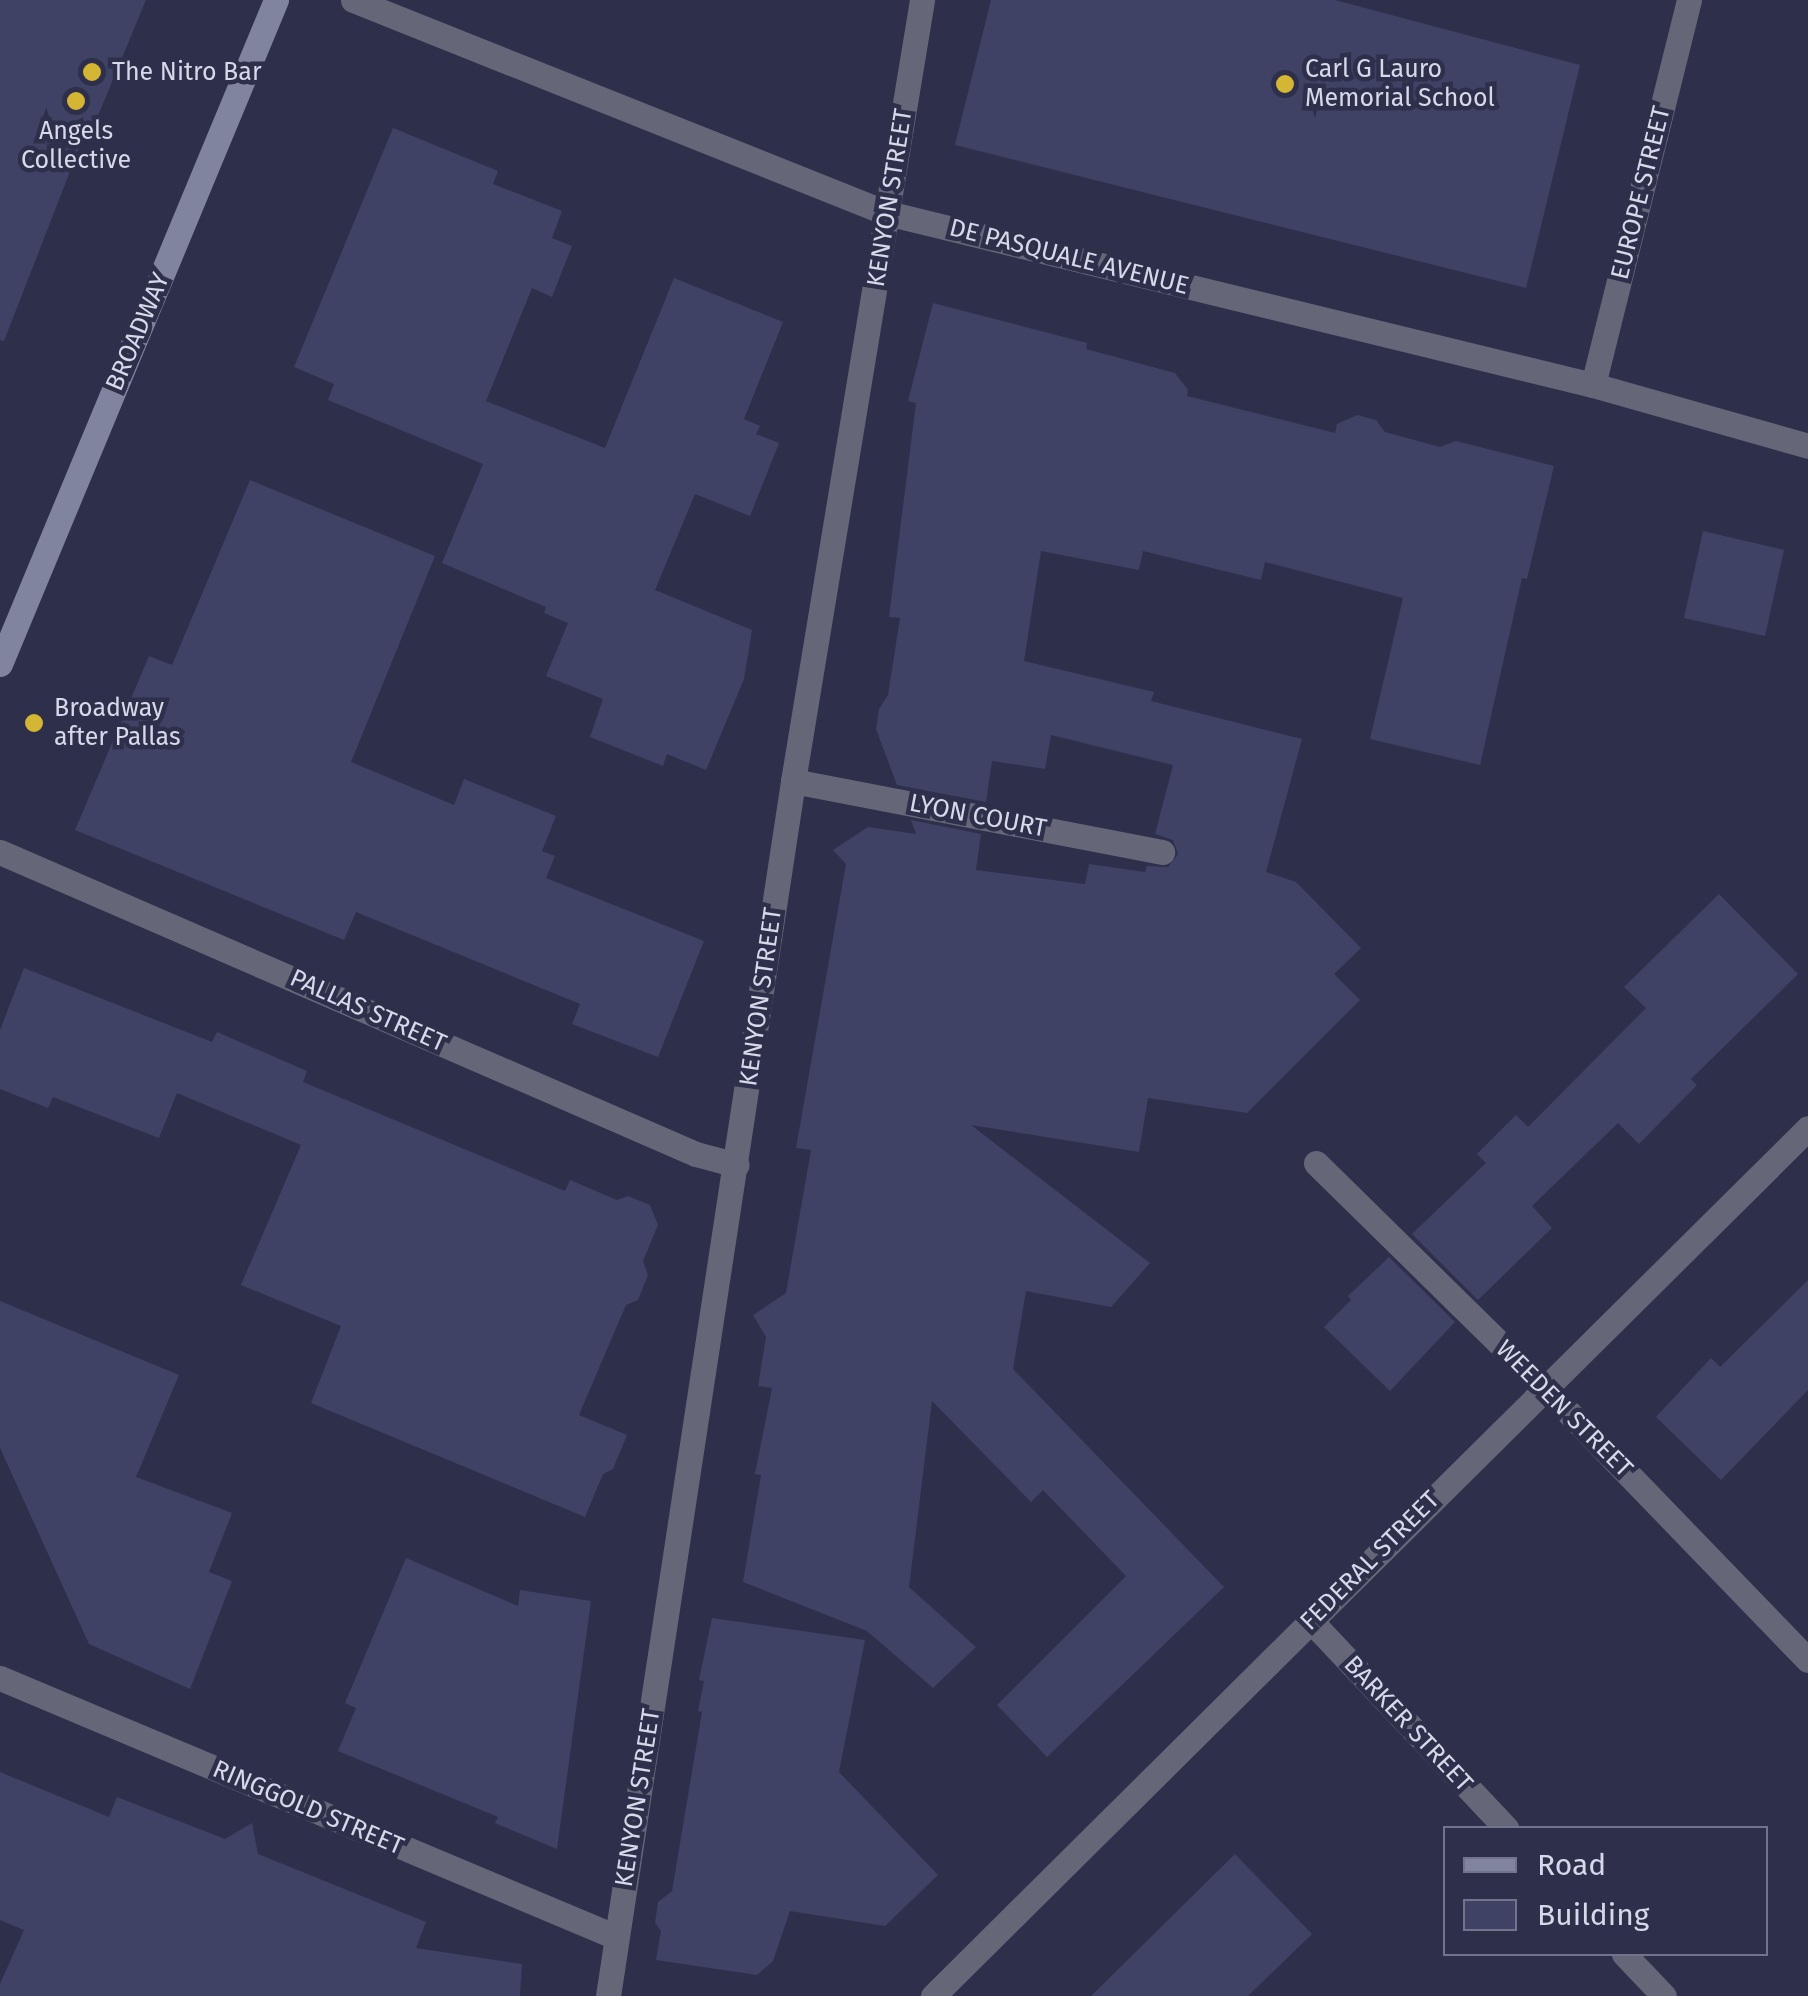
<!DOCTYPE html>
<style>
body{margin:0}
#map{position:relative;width:1808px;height:1996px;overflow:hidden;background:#2e304b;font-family:"Fira Sans",sans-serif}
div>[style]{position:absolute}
.building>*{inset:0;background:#3f4165}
.street>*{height:25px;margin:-12.5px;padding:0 12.5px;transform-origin:12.5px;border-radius:12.5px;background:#656778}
.secondary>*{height:25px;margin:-12.5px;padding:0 12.5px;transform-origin:12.5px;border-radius:12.5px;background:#81849e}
.dots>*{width:28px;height:28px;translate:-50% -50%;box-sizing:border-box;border:5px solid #2e304b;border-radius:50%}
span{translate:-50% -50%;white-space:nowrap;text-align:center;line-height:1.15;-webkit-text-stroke:9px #2e304b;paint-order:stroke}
.poi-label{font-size:25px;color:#d7d9ea}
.left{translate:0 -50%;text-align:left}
.street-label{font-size:25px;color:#d7d9ea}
.legend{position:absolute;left:1443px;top:1826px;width:325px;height:130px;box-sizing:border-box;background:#2e304b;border:2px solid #72748b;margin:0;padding:12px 18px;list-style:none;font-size:30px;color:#d7d9ea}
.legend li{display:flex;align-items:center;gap:20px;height:50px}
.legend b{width:50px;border:2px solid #72748b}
</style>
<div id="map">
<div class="building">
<i style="clip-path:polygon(0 0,146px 0,90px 135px,85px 133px,4px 341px,0 340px)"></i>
<i style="clip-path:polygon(991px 0,1335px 0,1580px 65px,1526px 288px,955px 145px)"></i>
<i style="clip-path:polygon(393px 128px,498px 171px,493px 184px,562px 211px,552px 238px,572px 246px,552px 297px,532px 288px,486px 401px,605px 448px,674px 278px,783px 322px,744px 419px,760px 426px,756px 434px,779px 443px,750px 516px,695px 494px,655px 590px,752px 630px,744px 679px,706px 770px,667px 754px,663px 766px,590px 737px,603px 699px,546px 676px,568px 623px,544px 613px,546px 607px,442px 563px,483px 464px,328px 400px,334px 384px,294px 367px)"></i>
<i style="clip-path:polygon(933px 303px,1087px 343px,1086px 349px,1175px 373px,1188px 390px,1187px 396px,1335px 433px,1337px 424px,1357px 415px,1376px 420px,1385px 432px,1440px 447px,1456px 441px,1554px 466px,1527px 579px,1522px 578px,1480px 765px,1370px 739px,1403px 598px,1265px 562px,1261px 580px,1143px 551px,1139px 570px,1041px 551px,1024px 661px,1154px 692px,1151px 701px,1302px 739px,1266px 872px,1296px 882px,1361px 948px,1334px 974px,1360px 1000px,1247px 1113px,1148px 1098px,1139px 1152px,971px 1125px,1150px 1263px,1111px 1307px,1026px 1291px,1013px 1369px,1224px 1587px,1047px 1757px,997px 1705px,1126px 1576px,1043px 1490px,1031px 1502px,932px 1401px,909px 1587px,976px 1647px,933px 1688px,867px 1631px,743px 1582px,761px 1475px,755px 1474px,772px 1388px,758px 1386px,766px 1337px,753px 1315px,786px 1293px,811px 1150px,796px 1148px,846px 864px,833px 850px,868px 827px,916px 834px,911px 820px,981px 834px,976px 870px,1085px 884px,1089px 864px,1145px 872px,1147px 866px,1168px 867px,1178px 854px,1173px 840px,1155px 834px,1173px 765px,1051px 735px,1045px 769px,992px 761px,986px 802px,897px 785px,876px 729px,879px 709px,888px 695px,900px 618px,889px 617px,916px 403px,908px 401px)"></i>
<i style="clip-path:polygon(250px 480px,435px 556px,351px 762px,454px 805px,464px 779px,556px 816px,542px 851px,555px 856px,546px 878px,704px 941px,658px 1057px,572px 1024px,580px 1004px,356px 912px,344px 940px,75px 830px,149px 656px,172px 665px)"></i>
<i style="clip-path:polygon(1703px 531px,1784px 550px,1765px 636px,1684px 618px)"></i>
<i style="clip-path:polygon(1719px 894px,1798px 974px,1691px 1079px,1697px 1085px,1639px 1144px,1618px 1123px,1532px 1206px,1552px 1228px,1478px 1300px,1412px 1234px,1486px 1163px,1477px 1154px,1516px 1115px,1528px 1127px,1646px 1008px,1624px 987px)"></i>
<i style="clip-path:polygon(24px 968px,212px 1042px,217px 1032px,307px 1071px,303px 1082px,565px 1191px,570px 1180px,617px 1200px,628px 1196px,650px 1205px,658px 1225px,643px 1261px,648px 1275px,638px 1300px,626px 1305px,579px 1415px,627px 1435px,613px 1469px,603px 1474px,585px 1517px,311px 1403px,341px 1326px,241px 1285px,301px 1145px,177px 1093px,159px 1138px,53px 1097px,48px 1108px,0 1089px,0 1030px)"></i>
<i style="clip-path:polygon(1389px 1257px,1455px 1322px,1390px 1391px,1324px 1327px,1351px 1300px,1348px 1296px)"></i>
<i style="clip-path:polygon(1808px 1280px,1808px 1390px,1721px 1480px,1656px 1417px,1711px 1358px,1720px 1367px)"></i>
<i style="clip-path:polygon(0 1301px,179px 1375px,136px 1477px,232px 1513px,209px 1572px,232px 1581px,190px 1689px,89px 1644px,0 1448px)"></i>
<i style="clip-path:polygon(406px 1558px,518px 1606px,520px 1590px,591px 1601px,557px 1849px,495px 1823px,498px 1817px,338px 1751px,356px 1708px,345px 1703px)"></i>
<i style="clip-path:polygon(712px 1618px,865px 1640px,839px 1772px,938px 1875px,885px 1926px,790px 1911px,773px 1961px,757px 1975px,656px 1960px,661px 1931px,655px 1923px,658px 1902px,672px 1891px,702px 1712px,698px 1711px,704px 1681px,699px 1680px)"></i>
<i style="clip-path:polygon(0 1772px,109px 1817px,117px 1797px,225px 1839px,252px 1823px,258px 1854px,426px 1922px,416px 1948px,522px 1964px,520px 1996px,0 1996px,0 1984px,24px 1930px,0 1920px)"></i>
<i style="clip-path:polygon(1235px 1854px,1312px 1934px,1248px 1996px,1091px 1996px)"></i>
</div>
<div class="street">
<i style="left:353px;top:0;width:575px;rotate:21.75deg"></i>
<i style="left:887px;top:213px;width:727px;rotate:13.69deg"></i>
<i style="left:1593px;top:385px;width:223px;rotate:15.8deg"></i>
<i style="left:1593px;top:385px;width:397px;rotate:-76deg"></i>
<i style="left:793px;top:781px;width:376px;rotate:10.9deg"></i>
<i style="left:0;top:852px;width:759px;rotate:23.46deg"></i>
<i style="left:696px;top:1154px;width:42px;rotate:15deg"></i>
<i style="left:1316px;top:1163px;width:321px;rotate:44.5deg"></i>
<i style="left:1545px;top:1388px;width:378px;rotate:46deg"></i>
<i style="left:1310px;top:1620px;width:286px;rotate:46.7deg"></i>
<i style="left:0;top:1678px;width:668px;rotate:22.8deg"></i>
<i style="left:1624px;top:1954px;width:58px;rotate:46.4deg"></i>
<i style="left:608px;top:1996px;width:1229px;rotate:-81.34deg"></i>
<i style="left:793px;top:781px;width:792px;rotate:-80.62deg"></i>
<i style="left:933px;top:1996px;width:1232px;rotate:-44.77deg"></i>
</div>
<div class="secondary">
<i style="left:0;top:664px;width:719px;rotate:-67.43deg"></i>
</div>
<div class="dots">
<i style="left:92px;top:72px;background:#d5b534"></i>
<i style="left:1285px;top:84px;background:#d5b534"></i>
<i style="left:76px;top:101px;background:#d5b534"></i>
<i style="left:34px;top:723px;background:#d5b534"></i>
</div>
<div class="poi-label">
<span class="left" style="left:1305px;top:84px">Carl G Lauro<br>Memorial School</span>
<span class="left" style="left:112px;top:72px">The Nitro Bar</span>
<span style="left:76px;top:146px">Angels<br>Collective</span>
<span class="left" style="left:54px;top:723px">Broadway<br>after Pallas</span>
</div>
<div class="street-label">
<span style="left:1641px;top:193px;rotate:-76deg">EUROPE STREET</span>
<span style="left:890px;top:198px;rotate:-81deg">KENYON STREET</span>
<span style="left:1069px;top:257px;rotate:14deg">DE PASQUALE AVENUE</span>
<span style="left:138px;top:332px;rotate:-67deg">BROADWAY</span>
<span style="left:978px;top:816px;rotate:11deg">LYON COURT</span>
<span style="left:761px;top:997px;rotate:-82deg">KENYON STREET</span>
<span style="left:368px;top:1011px;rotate:24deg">PALLAS STREET</span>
<span style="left:1564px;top:1409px;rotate:45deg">WEEDEN STREET</span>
<span style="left:1370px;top:1561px;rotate:-45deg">FEDERAL STREET</span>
<span style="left:1408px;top:1724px;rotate:47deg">BARKER STREET</span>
<span style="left:638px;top:1798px;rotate:-81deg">KENYON STREET</span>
<span style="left:308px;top:1808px;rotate:23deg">RINGGOLD STREET</span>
</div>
<ul class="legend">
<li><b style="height:12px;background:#81849e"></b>Road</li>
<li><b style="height:28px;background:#3f4165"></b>Building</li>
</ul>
</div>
